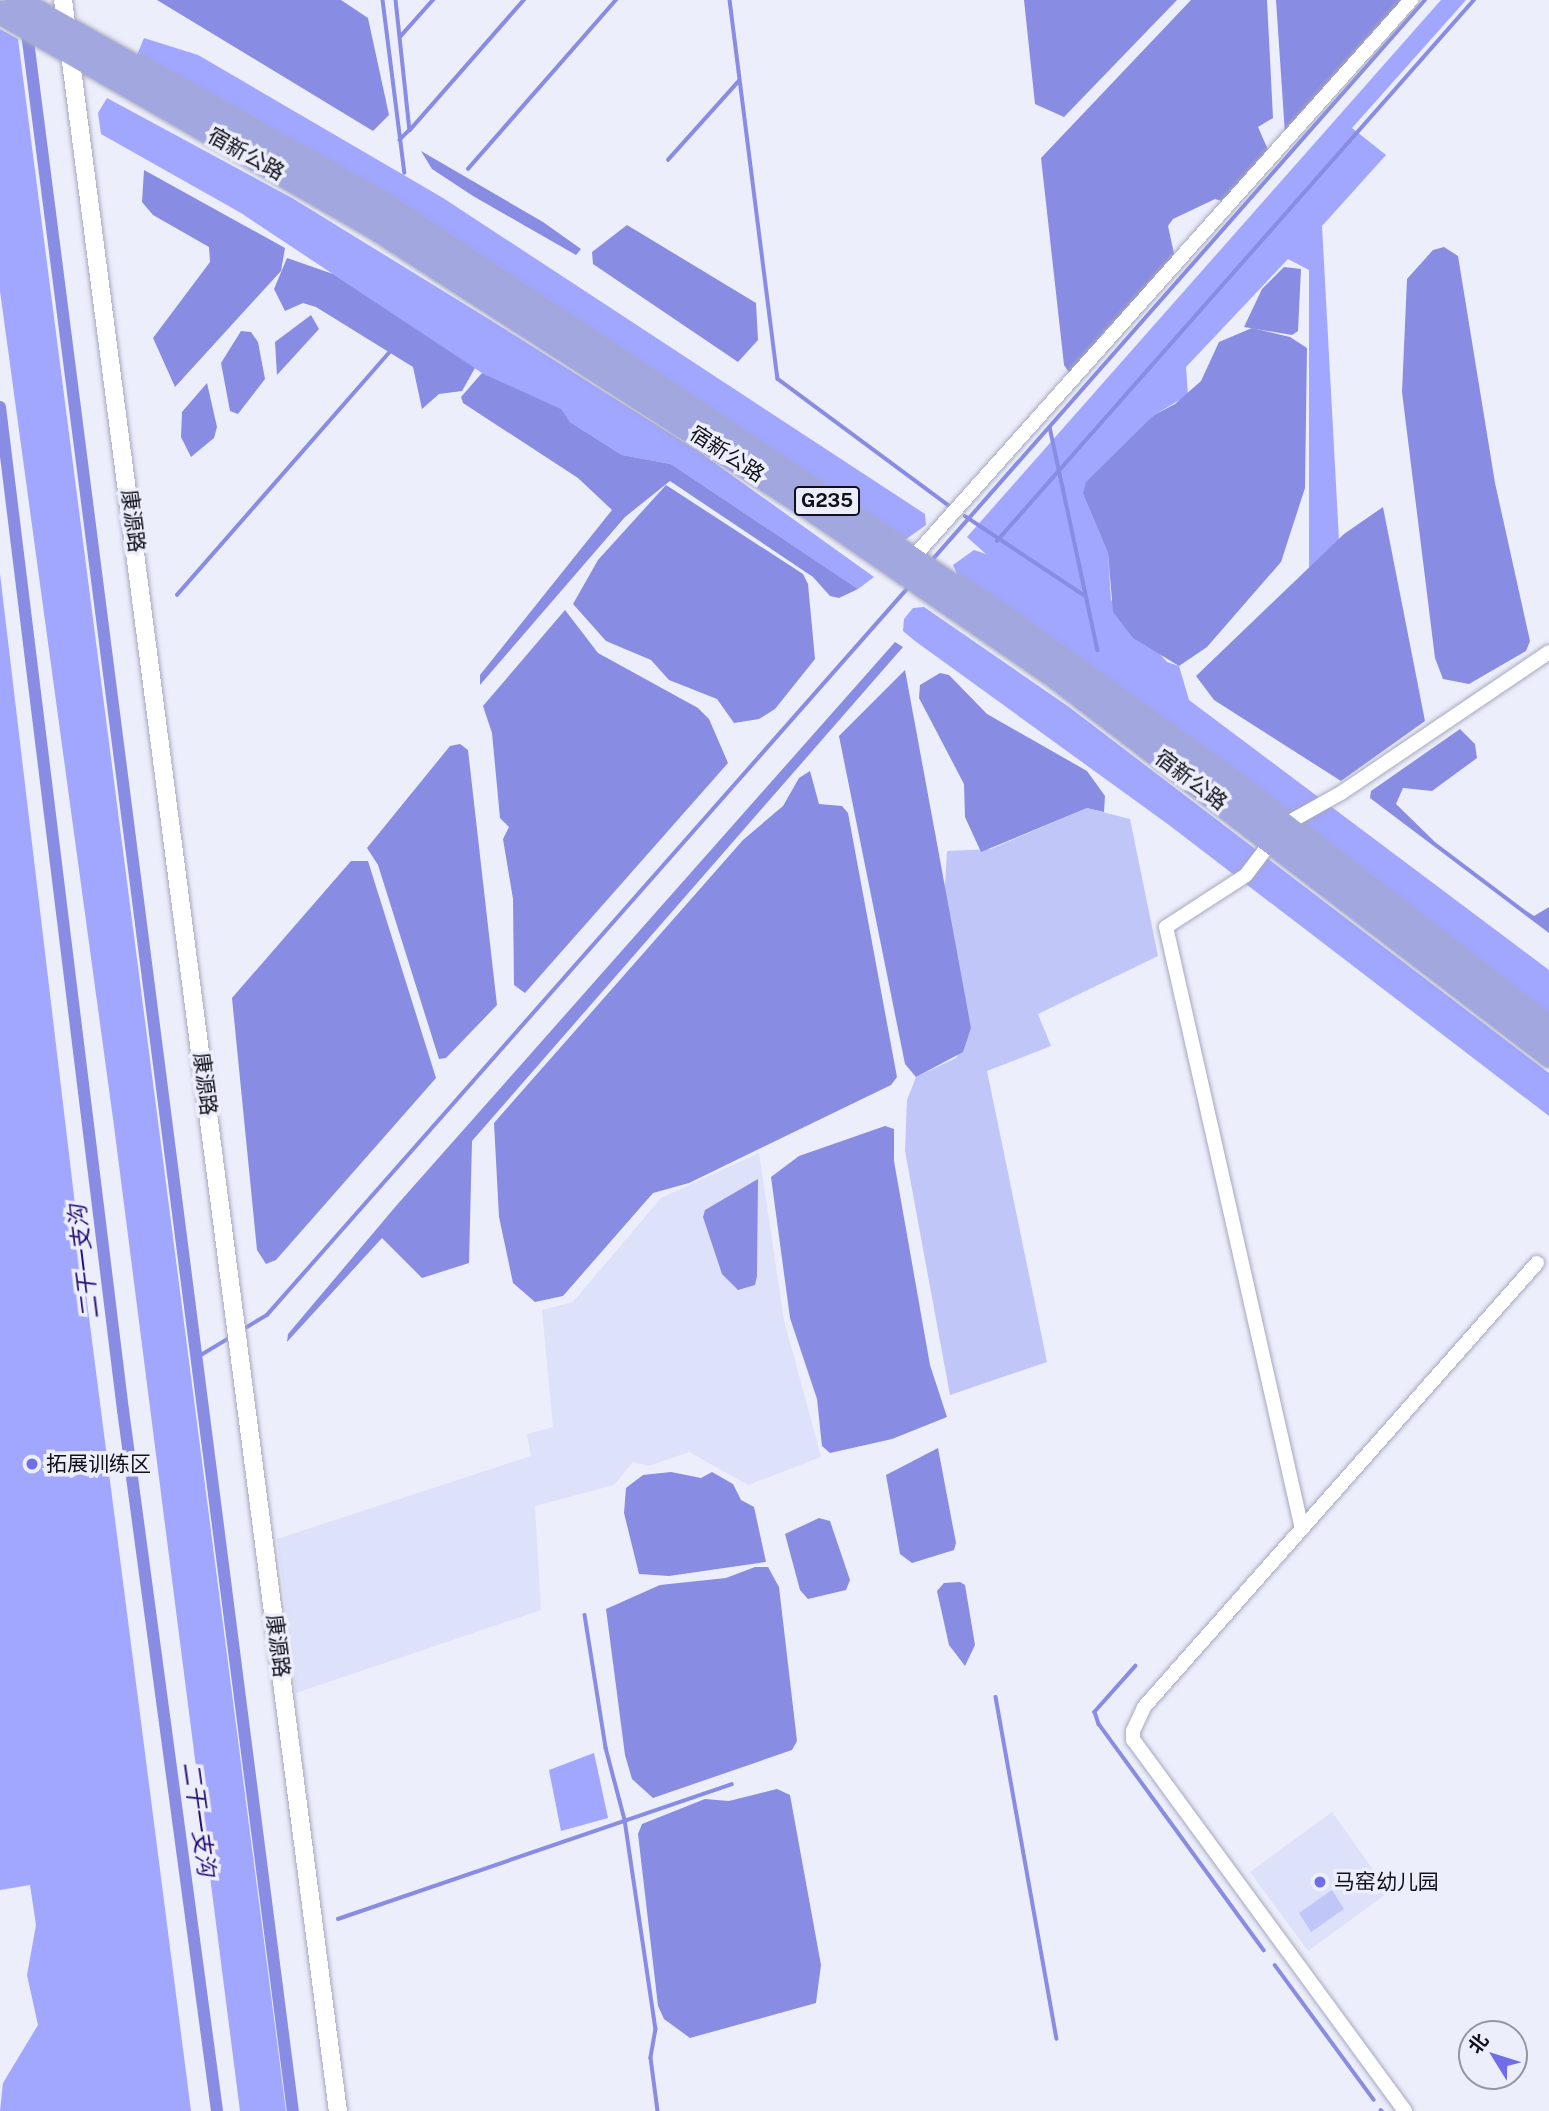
<!DOCTYPE html>
<meta charset="utf-8">
<style>
body{margin:0}
#map{position:relative;width:1549px;height:2111px;overflow:hidden;background:#eceefc;font-family:"Public Sans","Noto Sans SC",sans-serif}
div>[style]{position:absolute}
.built>*{inset:0;background:#dee1fa}
.green>*{inset:0;background:#c1c6f8}
.forest>*{inset:0;background:#a1a6fe}
.water>*{inset:0;background:#888ce2}
.stream>*{height:3.5px;margin:-1.75px;padding:0 1.75px;transform-origin:1.75px;border-radius:1.75px;background:#888ce2}
.canal>*{height:12px;margin:-6px;padding:0 6px;transform-origin:6px;border-radius:6px;background:#888ce2}
.roads{filter:drop-shadow(0 0 2px #a6a8bf) drop-shadow(0 0 2px #a6a8bf)}
.minor>*{height:14px;margin:-7px;padding:0 7px;transform-origin:7px;border-radius:7px;background:#fff}
.tertiary>*{height:18px;margin:-9px;padding:0 9px;transform-origin:9px;border-radius:9px;background:#fff}
.trunk>*{height:23px;margin:-11.5px;padding:0 11.5px;transform-origin:11.5px;border-radius:11.5px;background:#a3a7e0}
.dots>*{width:19px;height:19px;translate:-50% -50%;box-sizing:border-box;border:4px solid #eceefc;border-radius:50%}
span{translate:-50% -50%;white-space:nowrap;text-align:center;line-height:1.15;-webkit-text-stroke:7px #eceefc;paint-order:stroke}
.shield-label span{padding:2px 5px;background:#eceefc;border:2px solid;border-radius:5px;-webkit-text-stroke-width:0}
.shield-label{font-size:19px;color:#101119;font-weight:700}
.street-label{font-size:21px;color:#101119}
.poi-label{font-size:21px;color:#101119}
.left{translate:0 -50%;text-align:left}
.water-label{font-size:23px;color:#251075;font-style:italic}
.north{position:absolute;left:1458px;top:2020px;width:70px;height:70px;box-sizing:border-box;background:#eceefc;border:2px solid #9496a1;border-radius:50%;rotate:308deg;font-size:19px;font-weight:700;line-height:28px;text-align:center;color:#101119}
.north::after{content:'';display:block;margin:auto;width:24px;height:32px;background:#6f6de7;clip-path:polygon(50% 0,100% 100%,50% 72%,0 100%)}
</style>
<div id="map">
<div class="built">
<i style="clip-path:polygon(759px 1153px,784px 1320px,821px 1457px,748px 1485px,689px 1452px,649px 1466px,633px 1462px,614px 1485px,535px 1506px,541px 1610px,296px 1693px,277px 1539px,531px 1456px,527px 1434px,553px 1427px,542px 1310px,573px 1302px,661px 1198px)"></i>
<i style="clip-path:polygon(1332px 1812px,1389px 1892px,1308px 1951px,1250px 1872px)"></i>
</div>
<div class="green">
<i style="clip-path:polygon(1087px 808px,1130px 819px,1158px 956px,1038px 1014px,1051px 1046px,987px 1071px,1047px 1362px,950px 1395px,905px 1151px,907px 1100px,916px 1077px,956px 1058px,971px 1029px,944px 901px,947px 851px,991px 849px)"></i>
<i style="clip-path:polygon(1332px 1890px,1344px 1909px,1311px 1932px,1299px 1913px)"></i>
</div>
<div class="forest">
<i style="clip-path:polygon(1441px 0,1466px 0,1352px 128px,1386px 155px,1322px 226px,1339px 540px,1309px 571px,1309px 270px,1288px 259px,1186px 367px,1188px 395px,1154px 415px,1083px 494px,1108px 553px,1111px 600px,1167px 662px,1179px 666px,1189px 700px,1549px 970px,1549px 1017px,958px 576px,953px 565px,974px 550px,986px 554px,967px 537px)"></i>
<i style="clip-path:polygon(0 29px,18px 39px,286px 2111px,240px 2111px,114px 1126px,0 291px)"></i>
<i style="clip-path:polygon(144px 38px,198px 55px,443px 198px,925px 514px,926px 525px,905px 540px,391px 201px,137px 55px)"></i>
<i style="clip-path:polygon(107px 98px,292px 198px,492px 321px,701px 453px,874px 577px,858px 589px,671px 464px,622px 455px,570px 422px,560px 409px,482px 373px,241px 213px,101px 134px,98px 113px)"></i>
<i style="clip-path:polygon(0 574px,81px 1255px,191px 2111px,0 2111px,3px 2083px,38px 2025px,27px 1975px,36px 1925px,30px 1885px,0 1890px)"></i>
<i style="clip-path:polygon(924px 607px,1069px 707px,1549px 1073px,1549px 1116px,1169px 825px,915px 641px,903px 631px,904px 619px,913px 608px)"></i>
<i style="clip-path:polygon(594px 1753px,608px 1818px,561px 1831px,549px 1770px)"></i>
</div>
<div class="water">
<i style="clip-path:polygon(157px 0,341px 0,368px 18px,389px 115px,373px 131px)"></i>
<i style="clip-path:polygon(1024px 0,1177px 0,1064px 117px,1035px 104px)"></i>
<i style="clip-path:polygon(1191px 0,1267px 0,1273px 118px,1258px 127px,1269px 152px,1225px 202px,1215px 199px,1173px 219px,1168px 226px,1175px 258px,1070px 374px,1064px 365px,1041px 158px)"></i>
<i style="clip-path:polygon(1276px 0,1406px 0,1285px 134px)"></i>
<i style="clip-path:polygon(421px 151px,543px 222px,581px 249px,576px 255px,473px 196px,432px 169px)"></i>
<i style="clip-path:polygon(144px 170px,285px 248px,281px 271px,175px 387px,153px 338px,210px 262px,209px 247px,153px 215px,142px 202px)"></i>
<i style="clip-path:polygon(627px 225px,756px 303px,758px 340px,738px 362px,593px 264px,592px 252px)"></i>
<i style="clip-path:polygon(1444px 247px,1458px 256px,1495px 483px,1530px 641px,1526px 651px,1469px 684px,1443px 679px,1435px 658px,1402px 392px,1407px 279px,1433px 250px)"></i>
<i style="clip-path:polygon(287px 258px,333px 274px,475px 368px,462px 391px,439px 394px,422px 409px,413px 367px,316px 307px,303px 303px,285px 311px,274px 289px)"></i>
<i style="clip-path:polygon(1284px 267px,1301px 269px,1298px 331px,1292px 335px,1244px 327px,1262px 289px)"></i>
<i style="clip-path:polygon(311px 315px,319px 329px,277px 375px,275px 342px)"></i>
<i style="clip-path:polygon(1252px 328px,1290px 337px,1307px 348px,1305px 488px,1281px 562px,1207px 647px,1179px 666px,1133px 638px,1113px 612px,1108px 553px,1083px 494px,1086px 482px,1154px 415px,1175px 404px,1201px 381px,1219px 342px)"></i>
<i style="clip-path:polygon(241px 331px,251px 332px,258px 342px,265px 379px,238px 414px,230px 411px,221px 363px)"></i>
<i style="clip-path:polygon(482px 373px,561px 409px,570px 422px,622px 455px,671px 464px,858px 589px,839px 598px,830px 596px,813px 577px,670px 481px,625px 517px,480px 685px,480px 675px,612px 510px,578px 478px,463px 403px,461px 397px)"></i>
<i style="clip-path:polygon(207px 383px,217px 427px,214px 438px,191px 457px,181px 437px,182px 412px)"></i>
<i style="clip-path:polygon(666px 485px,803px 574px,808px 584px,815px 659px,775px 709px,759px 719px,734px 723px,717px 699px,669px 680px,651px 660px,606px 641px,573px 604px,598px 560px)"></i>
<i style="clip-path:polygon(1383px 507px,1425px 721px,1341px 781px,1214px 700px,1196px 676px,1344px 534px)"></i>
<i style="clip-path:polygon(565px 610px,598px 653px,698px 708px,709px 719px,728px 763px,525px 993px,514px 985px,513px 899px,503px 839px,509px 827px,500px 818px,492px 733px,483px 706px)"></i>
<i style="clip-path:polygon(895px 642px,903px 647px,472px 1141px,469px 1263px,422px 1278px,382px 1238px,287px 1342px,288px 1334px,396px 1206px)"></i>
<i style="clip-path:polygon(905px 670px,971px 1028px,963px 1052px,916px 1077px,905px 1064px,839px 736px)"></i>
<i style="clip-path:polygon(940px 673px,949px 675px,987px 714px,1087px 771px,1105px 796px,1104px 812px,1087px 808px,981px 852px,965px 817px,964px 784px,919px 698px,920px 685px)"></i>
<i style="clip-path:polygon(1460px 729px,1475px 744px,1477px 758px,1432px 791px,1403px 788px,1396px 804px,1435px 842px,1525px 910px,1534px 916px,1549px 907px,1549px 933px,1370px 798px,1371px 791px)"></i>
<i style="clip-path:polygon(460px 744px,468px 750px,497px 1005px,446px 1058px,439px 1059px,378px 865px,367px 848px,450px 746px)"></i>
<i style="clip-path:polygon(810px 771px,819px 804px,842px 806px,848px 813px,897px 1077px,891px 1085px,689px 1183px,653px 1193px,563px 1296px,535px 1302px,513px 1283px,499px 1217px,494px 1123px,743px 840px,783px 806px,799px 778px)"></i>
<i style="clip-path:polygon(351px 861px,368px 861px,436px 1078px,276px 1260px,266px 1264px,257px 1250px,232px 998px)"></i>
<i style="clip-path:polygon(885px 1126px,894px 1129px,894px 1161px,930px 1365px,947px 1417px,892px 1439px,830px 1453px,822px 1446px,817px 1399px,790px 1318px,771px 1177px,799px 1156px)"></i>
<i style="clip-path:polygon(758px 1179px,757px 1276px,755px 1285px,738px 1290px,722px 1274px,703px 1217px,705px 1210px)"></i>
<i style="clip-path:polygon(938px 1448px,956px 1543px,954px 1550px,912px 1563px,900px 1554px,886px 1475px)"></i>
<i style="clip-path:polygon(671px 1472px,701px 1478px,712px 1472px,733px 1484px,741px 1500px,754px 1507px,766px 1562px,669px 1576px,639px 1574px,624px 1513px,626px 1488px,643px 1475px)"></i>
<i style="clip-path:polygon(819px 1518px,830px 1521px,850px 1580px,846px 1590px,808px 1599px,800px 1590px,785px 1534px)"></i>
<i style="clip-path:polygon(755px 1567px,768px 1567px,779px 1587px,797px 1741px,792px 1750px,653px 1798px,632px 1779px,625px 1755px,606px 1609px,660px 1585px,726px 1578px)"></i>
<i style="clip-path:polygon(960px 1582px,965px 1585px,975px 1645px,965px 1666px,949px 1645px,937px 1591px,944px 1583px)"></i>
<i style="clip-path:polygon(777px 1789px,790px 1795px,821px 1965px,816px 2003px,690px 2038px,664px 2019px,658px 2006px,638px 1834px,642px 1824px,705px 1799px,729px 1801px)"></i>
</div>
<div class="stream">
<i style="left:383px;top:0;width:174px;rotate:82.8deg"></i>
<i style="left:396px;top:0;width:131px;rotate:83.9deg"></i>
<i style="left:410px;top:130px;width:14px;rotate:135deg"></i>
<i style="left:730px;top:0;width:382px;rotate:82.8deg"></i>
<i style="left:778px;top:379px;width:212px;rotate:36.5deg"></i>
<i style="left:400px;top:37px;width:50px;rotate:-48.3deg"></i>
<i style="left:410px;top:130px;width:173px;rotate:-48.8deg"></i>
<i style="left:668px;top:160px;width:106px;rotate:-48.1deg"></i>
<i style="left:468px;top:169px;width:225px;rotate:-48.8deg"></i>
<i style="left:1050px;top:427px;width:228px;rotate:77.9deg"></i>
<i style="left:965px;top:516px;width:143px;rotate:33.6deg"></i>
<i style="left:997px;top:541px;width:721px;rotate:-48.6deg"></i>
<i style="left:934px;top:558px;width:743px;rotate:-48.65deg"></i>
<i style="left:177px;top:595px;width:323px;rotate:-48.8deg"></i>
<i style="left:247px;top:1327px;width:23px;rotate:-31deg"></i>
<i style="left:267px;top:1315px;width:968px;rotate:-48.6deg"></i>
<i style="left:196px;top:1358px;width:37px;rotate:-31deg"></i>
<i style="left:585px;top:1615px;width:135px;rotate:81deg"></i>
<i style="left:606px;top:1748px;width:74px;rotate:75.2deg"></i>
<i style="left:625px;top:1820px;width:211px;rotate:81.6deg"></i>
<i style="left:656px;top:2029px;width:29px;rotate:100deg"></i>
<i style="left:651px;top:2058px;width:53px;rotate:82.5deg"></i>
<i style="left:1136px;top:1666px;width:62px;rotate:131.7deg"></i>
<i style="left:1095px;top:1712px;width:13px;rotate:72deg"></i>
<i style="left:1099px;top:1724px;width:280px;rotate:53.9deg"></i>
<i style="left:996px;top:1697px;width:347px;rotate:79.9deg"></i>
<i style="left:338px;top:1919px;width:416px;rotate:-18.9deg"></i>
<i style="left:1275px;top:1965px;width:167px;rotate:53.7deg"></i>
<i style="left:1381px;top:2110px;width:1px;rotate:45deg"></i>
</div>
<div class="canal">
<i style="left:26px;top:25px;width:2103px;rotate:82.71deg"></i>
<i style="left:0;top:407px;width:1011px;rotate:83.01deg"></i>
<i style="left:123px;top:1410px;width:707px;rotate:82.36deg"></i>
</div>
<div class="roads">
<div class="minor">
<i style="left:909px;top:562px;width:754px;rotate:-48.23deg"></i>
<i style="left:1302px;top:1529px;width:617px;rotate:-102.73deg"></i>
<i style="left:1166px;top:927px;width:95px;rotate:-33deg"></i>
<i style="left:1246px;top:875px;width:63px;rotate:-52.8deg"></i>
<i style="left:1284px;top:825px;width:65px;rotate:-29.3deg"></i>
<i style="left:1341px;top:793px;width:251px;rotate:-34.1deg"></i>
<i style="left:1405px;top:2111px;width:460px;rotate:-126.2deg"></i>
<i style="left:1133px;top:1740px;width:9px;rotate:-90deg"></i>
<i style="left:1133px;top:1731px;width:26px;rotate:-65deg"></i>
<i style="left:1144px;top:1707px;width:593px;rotate:-48.49deg"></i>
</div>
<div class="tertiary">
<i style="left:63px;top:0;width:2129px;rotate:82.58deg"></i>
</div>
<div class="trunk">
<i style="left:17px;top:0;width:414px;rotate:29.4deg"></i>
<i style="left:378px;top:203px;width:740px;rotate:33.65deg"></i>
<i style="left:994px;top:613px;width:283px;rotate:35.7deg"></i>
<i style="left:1224px;top:778px;width:412px;rotate:37.9deg"></i>
<i style="left:0;top:12px;width:435px;rotate:29.9deg"></i>
<i style="left:377px;top:229px;width:519px;rotate:32.8deg"></i>
<i style="left:813px;top:510px;width:296px;rotate:34.5deg"></i>
<i style="left:1057px;top:678px;width:620px;rotate:37.46deg"></i>
</div>
</div>
<div class="dots">
<i style="left:32px;top:1464px;background:#6f6de7"></i>
<i style="left:1320px;top:1882px;background:#6f6de7"></i>
</div>
<div class="shield-label">
<span style="left:827px;top:501px">G235</span>
</div>
<div class="street-label">
<span style="left:246px;top:154px;rotate:29deg">宿新公路</span>
<span style="left:727px;top:454px;rotate:33deg">宿新公路</span>
<span style="left:133px;top:521px;rotate:83deg">康源路</span>
<span style="left:1191px;top:780px;rotate:37deg">宿新公路</span>
<span style="left:205px;top:1084px;rotate:83deg">康源路</span>
<span style="left:278px;top:1646px;rotate:83deg">康源路</span>
</div>
<div class="poi-label">
<span class="left" style="left:46px;top:1464px">拓展训练区</span>
<span class="left" style="left:1334px;top:1882px">马窑幼儿园</span>
</div>
<div class="water-label">
<span style="left:84px;top:1262px;rotate:-97deg">二干一支沟</span>
<span style="left:199px;top:1819px;rotate:82deg">二干一支沟</span>
</div>
<div class="north">北</div>
</div>
